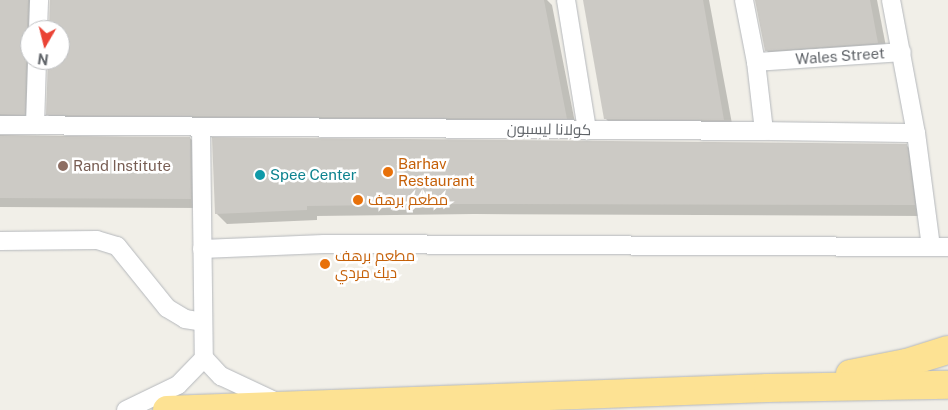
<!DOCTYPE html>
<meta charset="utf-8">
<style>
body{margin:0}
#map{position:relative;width:948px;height:410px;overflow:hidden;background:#f1efe8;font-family:"Public Sans",Cairo,sans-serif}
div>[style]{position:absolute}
.shadow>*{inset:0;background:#0003}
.building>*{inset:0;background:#cccac5}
.roads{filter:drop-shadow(0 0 1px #b5b8bc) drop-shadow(0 0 1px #b5b8bc)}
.street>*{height:18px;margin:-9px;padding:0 9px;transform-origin:9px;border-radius:9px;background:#fff}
.highway>*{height:28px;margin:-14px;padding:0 14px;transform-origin:14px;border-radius:14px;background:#fde293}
.dots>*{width:14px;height:14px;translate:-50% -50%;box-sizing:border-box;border:2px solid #fff;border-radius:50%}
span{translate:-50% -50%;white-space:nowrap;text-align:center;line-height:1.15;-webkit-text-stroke:5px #fff;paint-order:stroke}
.street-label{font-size:15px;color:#5f6368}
.food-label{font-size:15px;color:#c56008}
.left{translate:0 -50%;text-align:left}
.education-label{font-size:15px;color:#785e54}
.culture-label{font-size:15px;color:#0d838f}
.north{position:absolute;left:20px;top:20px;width:50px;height:50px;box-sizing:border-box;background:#fff;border:1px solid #bfc1c3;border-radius:50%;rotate:188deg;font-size:14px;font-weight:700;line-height:20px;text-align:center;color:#5f6368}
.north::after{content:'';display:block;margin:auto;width:18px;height:22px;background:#ea4335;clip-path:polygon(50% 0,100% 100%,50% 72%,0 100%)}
</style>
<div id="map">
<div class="shadow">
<i style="clip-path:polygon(0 0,43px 0,30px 30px,34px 124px,0 132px)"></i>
<i style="clip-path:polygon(44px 0,547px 0,552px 5px,576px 128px,57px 124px,47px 114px,49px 60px,60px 60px,60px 30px,50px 30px,51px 0)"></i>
<i style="clip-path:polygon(584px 0,709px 0,733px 129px,615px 128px,606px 119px)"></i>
<i style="clip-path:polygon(756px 0,877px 0,887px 52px,775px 59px,766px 50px)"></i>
<i style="clip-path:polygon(0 135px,190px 138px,200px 148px,200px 208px,0 207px)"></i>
<i style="clip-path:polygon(213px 139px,906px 145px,918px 156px,925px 216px,474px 214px,317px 216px,317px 220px,227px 224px,216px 213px)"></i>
</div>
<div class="building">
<i style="clip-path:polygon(0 0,28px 0,27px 30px,25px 30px,24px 60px,26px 60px,25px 115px,0 114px)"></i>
<i style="clip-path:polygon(50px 0,544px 0,567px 119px,46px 115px,48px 60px,60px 60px,60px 30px,49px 30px)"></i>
<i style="clip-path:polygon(583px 0,703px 0,724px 120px,604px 119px)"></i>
<i style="clip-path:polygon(755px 0,870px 0,878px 43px,765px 51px)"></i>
<i style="clip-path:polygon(0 136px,190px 137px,191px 199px,0 198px)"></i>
<i style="clip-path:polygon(212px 137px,907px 144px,915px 205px,462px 204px,307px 206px,307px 210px,215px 214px)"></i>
</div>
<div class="roads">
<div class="street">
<i style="left:566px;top:0;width:132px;rotate:80.8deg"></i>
<i style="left:891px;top:0;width:135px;rotate:79.4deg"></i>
<i style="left:916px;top:133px;width:115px;rotate:82.5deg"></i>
<i style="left:38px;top:30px;width:30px;rotate:-88deg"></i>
<i style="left:756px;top:62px;width:146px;rotate:-3.9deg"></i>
<i style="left:0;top:125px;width:764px;rotate:0.45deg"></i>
<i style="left:764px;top:131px;width:69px;rotate:-96.6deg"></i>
<i style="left:756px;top:62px;width:63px;rotate:-101deg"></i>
<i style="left:35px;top:125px;width:65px;rotate:-88.2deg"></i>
<i style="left:201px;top:127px;width:231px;rotate:89.3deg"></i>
<i style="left:204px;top:358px;width:25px;rotate:47deg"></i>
<i style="left:221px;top:376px;width:64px;rotate:25deg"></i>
<i style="left:764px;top:131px;width:152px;rotate:0.8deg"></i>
<i style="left:0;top:241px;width:97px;rotate:-0.6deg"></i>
<i style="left:97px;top:240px;width:21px;rotate:17deg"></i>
<i style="left:117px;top:246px;width:80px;rotate:51.1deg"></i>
<i style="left:167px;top:308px;width:21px;rotate:31deg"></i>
<i style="left:185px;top:319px;width:18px;rotate:9deg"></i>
<i style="left:202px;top:249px;width:122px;rotate:-2.3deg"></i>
<i style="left:324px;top:244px;width:624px;rotate:0.28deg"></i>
<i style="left:126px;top:410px;width:58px;rotate:-25.7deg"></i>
<i style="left:178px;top:385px;width:37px;rotate:-46deg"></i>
</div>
<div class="highway">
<i style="left:850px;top:374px;width:57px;rotate:-11.1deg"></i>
<i style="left:906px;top:363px;width:44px;rotate:-17.2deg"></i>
<i style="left:167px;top:410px;width:601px;rotate:-2.1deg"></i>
<i style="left:768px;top:388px;width:180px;rotate:-1deg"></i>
</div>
</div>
<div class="dots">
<i style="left:63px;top:166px;background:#8d6e63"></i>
<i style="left:388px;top:172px;background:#e8710a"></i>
<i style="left:260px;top:175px;background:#0f9aa8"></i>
<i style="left:358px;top:200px;background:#e8710a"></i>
<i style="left:325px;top:264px;background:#e8710a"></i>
</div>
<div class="street-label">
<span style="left:840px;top:56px;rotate:-4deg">Wales Street</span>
<span style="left:549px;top:129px;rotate:1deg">كولانا ليسبون</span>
</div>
<div class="food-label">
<span class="left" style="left:398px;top:172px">Barhav<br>Restaurant</span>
<span class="left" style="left:368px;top:200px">مطعم برهف</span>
<span class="left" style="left:335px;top:264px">مطعم برهف<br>ديك مردي</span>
</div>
<div class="education-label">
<span class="left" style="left:73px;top:166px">Rand Institute</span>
</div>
<div class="culture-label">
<span class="left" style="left:270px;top:175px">Spee Center</span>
</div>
<div class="north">N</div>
</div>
